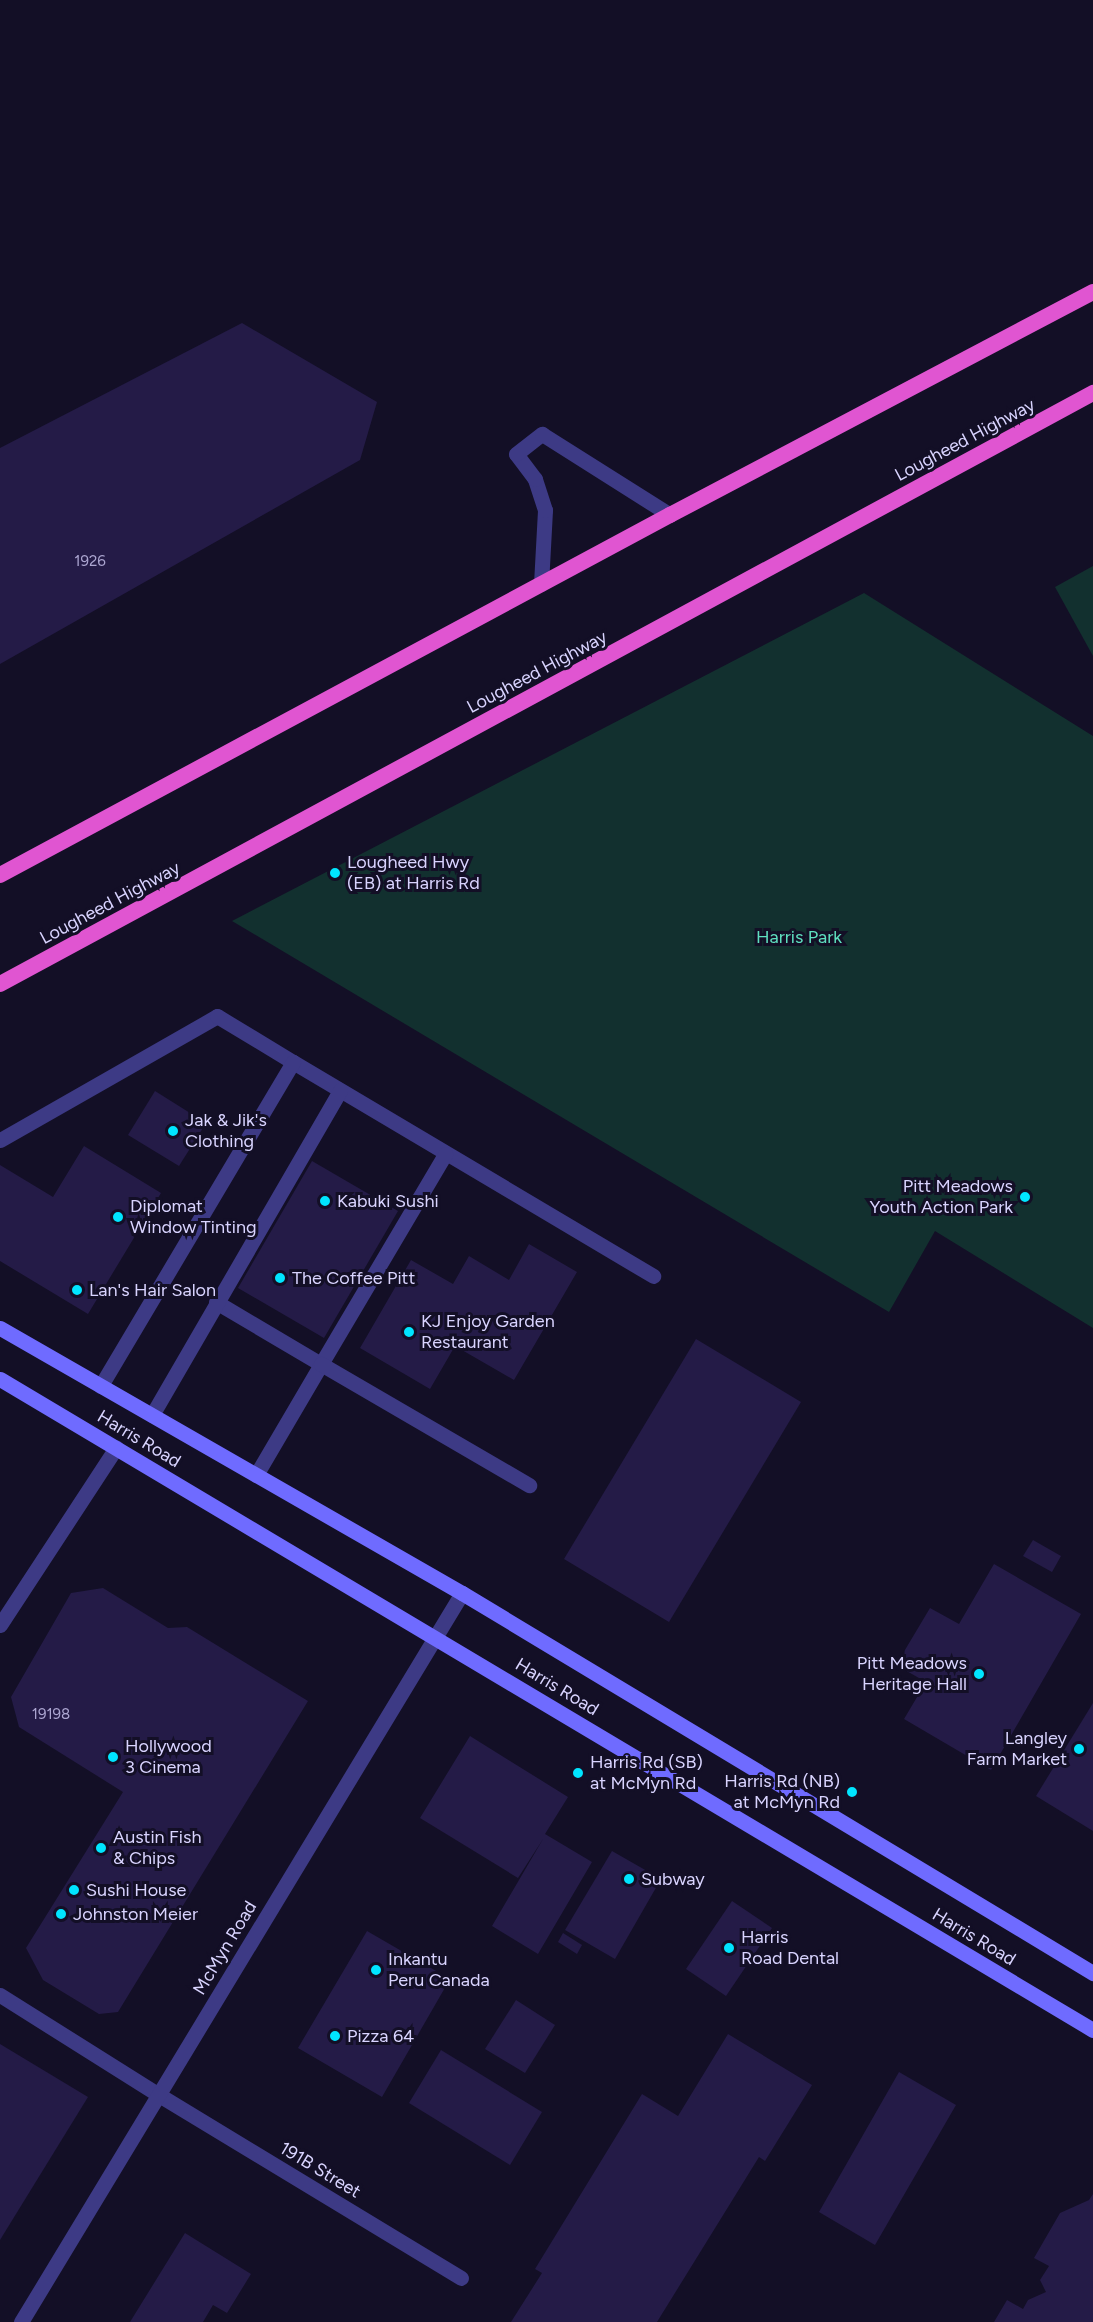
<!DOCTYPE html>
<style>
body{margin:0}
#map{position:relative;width:1093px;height:2322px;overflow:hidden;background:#130f26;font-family:Figtree,sans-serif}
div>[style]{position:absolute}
.green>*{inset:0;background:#12302f}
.building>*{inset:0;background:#241b47}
.service>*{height:15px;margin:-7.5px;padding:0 7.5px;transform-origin:7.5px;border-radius:7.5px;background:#3d3a85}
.minor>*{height:15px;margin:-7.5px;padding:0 7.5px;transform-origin:7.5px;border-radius:7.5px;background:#3d3a85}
.tertiary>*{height:15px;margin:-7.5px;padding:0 7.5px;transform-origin:7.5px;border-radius:7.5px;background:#3d3a85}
.secondary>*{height:15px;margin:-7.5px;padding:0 7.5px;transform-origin:7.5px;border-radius:7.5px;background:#6f6bff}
.trunk>*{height:16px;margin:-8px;padding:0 8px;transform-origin:8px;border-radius:8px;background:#e055d1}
.dots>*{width:16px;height:16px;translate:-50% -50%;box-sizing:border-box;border:3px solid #130f26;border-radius:50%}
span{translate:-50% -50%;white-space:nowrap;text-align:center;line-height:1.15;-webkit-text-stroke:6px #130f26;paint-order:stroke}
.number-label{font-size:15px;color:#aca6d1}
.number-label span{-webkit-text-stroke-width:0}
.street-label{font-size:18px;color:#d9d4ff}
.poi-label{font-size:18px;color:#d9d4ff}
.left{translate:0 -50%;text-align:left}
.right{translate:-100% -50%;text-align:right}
.park-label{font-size:18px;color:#5fe0c0}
</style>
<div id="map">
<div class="green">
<i style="clip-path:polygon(1093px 566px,1093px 656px,1055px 587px)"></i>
<i style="clip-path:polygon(864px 593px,1093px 736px,1093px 1328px,935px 1231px,889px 1312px,232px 921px)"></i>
</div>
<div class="building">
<i style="clip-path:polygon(242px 323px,377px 402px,360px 460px,0 664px,0 448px)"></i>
<i style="clip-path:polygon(155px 1091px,206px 1123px,179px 1166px,128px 1135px)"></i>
<i style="clip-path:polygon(84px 1146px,161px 1193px,88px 1314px,0 1261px,0 1165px,53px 1197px)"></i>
<i style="clip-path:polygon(312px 1161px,398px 1211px,324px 1338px,238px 1288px)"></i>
<i style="clip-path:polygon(529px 1244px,577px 1272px,514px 1380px,455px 1346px,430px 1389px,360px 1348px,411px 1260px,453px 1284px,469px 1256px,509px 1280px)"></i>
<i style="clip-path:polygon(696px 1339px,801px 1402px,669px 1622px,564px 1559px)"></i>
<i style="clip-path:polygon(1033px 1540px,1061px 1556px,1052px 1572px,1023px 1556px)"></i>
<i style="clip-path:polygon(994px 1564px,1081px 1614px,991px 1770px,904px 1719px,926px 1682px,896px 1665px,930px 1608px,959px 1624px)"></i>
<i style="clip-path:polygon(103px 1588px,168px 1628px,187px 1627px,308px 1701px,118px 2012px,99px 2014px,43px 1980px,26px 1948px,123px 1792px,19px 1727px,11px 1697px,71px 1593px)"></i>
<i style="clip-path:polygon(1093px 1703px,1093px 1831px,1036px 1796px)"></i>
<i style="clip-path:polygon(470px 1736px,568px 1797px,545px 1834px,592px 1862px,538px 1954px,492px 1926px,543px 1839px,518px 1878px,420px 1818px)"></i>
<i style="clip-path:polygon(612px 1851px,661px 1879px,615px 1959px,565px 1930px)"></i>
<i style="clip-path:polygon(732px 1901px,772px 1928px,726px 1996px,686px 1969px)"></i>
<i style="clip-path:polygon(367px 1931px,450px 1979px,382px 2097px,298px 2048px)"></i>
<i style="clip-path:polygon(563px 1933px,582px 1945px,577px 1954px,558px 1942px)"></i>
<i style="clip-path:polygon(516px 2000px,555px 2025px,525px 2073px,485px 2049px)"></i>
<i style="clip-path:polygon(728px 2034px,812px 2085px,765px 2161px,759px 2157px,657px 2322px,511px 2322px,542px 2273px,535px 2269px,642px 2094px,678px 2116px)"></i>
<i style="clip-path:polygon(0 2044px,88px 2097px,0 2240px)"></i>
<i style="clip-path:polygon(441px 2050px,542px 2112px,510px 2165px,409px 2103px)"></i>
<i style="clip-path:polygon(899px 2072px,956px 2105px,875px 2245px,819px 2212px)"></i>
<i style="clip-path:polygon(1093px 2194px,1093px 2322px,994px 2322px,1007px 2300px,1023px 2309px,1028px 2300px,1046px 2292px,1040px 2280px,1049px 2266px,1034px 2258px,1060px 2213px,1089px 2200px)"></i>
<i style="clip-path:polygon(185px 2233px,251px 2274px,227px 2313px,213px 2305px,203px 2322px,130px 2322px)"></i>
</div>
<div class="service">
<i style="left:541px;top:584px;width:74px;rotate:-86.9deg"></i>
<i style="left:545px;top:510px;width:33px;rotate:-108deg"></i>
<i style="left:535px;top:479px;width:31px;rotate:-127deg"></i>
<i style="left:516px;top:454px;width:33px;rotate:-38deg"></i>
<i style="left:542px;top:434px;width:151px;rotate:32.3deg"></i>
<i style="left:293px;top:1062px;width:419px;rotate:30.7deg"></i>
<i style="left:0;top:1140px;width:250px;rotate:-29.7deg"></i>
<i style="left:217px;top:1016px;width:89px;rotate:31.2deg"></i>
<i style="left:293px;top:1062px;width:377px;rotate:120.7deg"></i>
<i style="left:216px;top:1302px;width:122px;rotate:30.6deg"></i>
<i style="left:321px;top:1364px;width:244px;rotate:-59.4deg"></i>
<i style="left:152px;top:1415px;width:375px;rotate:-59.9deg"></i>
<i style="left:256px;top:1475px;width:129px;rotate:-59.6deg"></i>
<i style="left:321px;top:1364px;width:241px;rotate:30.2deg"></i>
<i style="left:0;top:1625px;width:212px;rotate:-56.8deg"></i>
<i style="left:0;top:1995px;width:188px;rotate:32.2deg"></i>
</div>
<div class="minor">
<i style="left:159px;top:2095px;width:353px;rotate:31.2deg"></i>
</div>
<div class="tertiary">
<i style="left:21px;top:2322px;width:852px;rotate:-58.83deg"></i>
</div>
<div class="secondary">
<i style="left:0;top:1328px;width:533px;rotate:29.84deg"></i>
<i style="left:462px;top:1593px;width:737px;rotate:31.06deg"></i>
<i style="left:0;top:1379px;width:1272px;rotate:30.78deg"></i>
</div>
<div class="trunk">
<i style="left:0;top:875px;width:761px;rotate:-28.25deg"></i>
<i style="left:670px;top:515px;width:478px;rotate:-27.8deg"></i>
<i style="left:0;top:984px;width:1243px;rotate:-28.4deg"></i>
</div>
<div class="dots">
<i style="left:335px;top:873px;background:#00e5ff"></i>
<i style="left:173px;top:1131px;background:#00e5ff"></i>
<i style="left:1025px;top:1197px;background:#00e5ff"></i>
<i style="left:325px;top:1201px;background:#00e5ff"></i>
<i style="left:118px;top:1217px;background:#00e5ff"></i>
<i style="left:280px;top:1278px;background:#00e5ff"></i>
<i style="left:77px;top:1290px;background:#00e5ff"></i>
<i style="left:409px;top:1332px;background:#00e5ff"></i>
<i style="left:979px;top:1674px;background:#00e5ff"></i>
<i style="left:1079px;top:1749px;background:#00e5ff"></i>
<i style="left:113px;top:1757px;background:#00e5ff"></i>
<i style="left:578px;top:1773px;background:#00e5ff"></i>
<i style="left:852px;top:1792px;background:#00e5ff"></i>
<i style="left:101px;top:1848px;background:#00e5ff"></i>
<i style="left:629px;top:1879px;background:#00e5ff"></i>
<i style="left:74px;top:1890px;background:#00e5ff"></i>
<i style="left:61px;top:1914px;background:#00e5ff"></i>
<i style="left:729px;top:1948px;background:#00e5ff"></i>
<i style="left:376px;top:1970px;background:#00e5ff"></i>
<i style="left:335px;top:2036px;background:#00e5ff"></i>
</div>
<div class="number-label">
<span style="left:90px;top:562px">1926</span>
<span style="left:51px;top:1715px">19198</span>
</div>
<div class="street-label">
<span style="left:965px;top:440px;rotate:-28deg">Lougheed Highway</span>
<span style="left:537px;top:672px;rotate:-28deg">Lougheed Highway</span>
<span style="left:110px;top:903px;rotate:-28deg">Lougheed Highway</span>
<span style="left:139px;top:1439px;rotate:31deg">Harris Road</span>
<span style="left:557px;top:1687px;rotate:31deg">Harris Road</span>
<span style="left:974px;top:1937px;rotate:31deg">Harris Road</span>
<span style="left:225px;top:1948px;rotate:-59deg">McMyn Road</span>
<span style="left:320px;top:2170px;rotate:31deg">191B Street</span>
</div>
<div class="poi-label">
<span class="left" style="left:347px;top:873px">Lougheed Hwy<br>(EB) at Harris Rd</span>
<span class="left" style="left:185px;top:1131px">Jak &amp; Jik's<br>Clothing</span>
<span class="right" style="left:1013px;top:1197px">Pitt Meadows<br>Youth Action Park</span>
<span class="left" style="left:337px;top:1201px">Kabuki Sushi</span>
<span class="left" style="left:130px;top:1217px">Diplomat<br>Window Tinting</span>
<span class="left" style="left:292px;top:1278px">The Coffee Pitt</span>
<span class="left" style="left:89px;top:1290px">Lan's Hair Salon</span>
<span class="left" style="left:421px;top:1332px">KJ Enjoy Garden<br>Restaurant</span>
<span class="right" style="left:967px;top:1674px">Pitt Meadows<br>Heritage Hall</span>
<span class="right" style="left:1067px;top:1749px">Langley<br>Farm Market</span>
<span class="left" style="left:125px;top:1757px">Hollywood<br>3 Cinema</span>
<span class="left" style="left:590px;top:1773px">Harris Rd (SB)<br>at McMyn Rd</span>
<span class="right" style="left:840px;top:1792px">Harris Rd (NB)<br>at McMyn Rd</span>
<span class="left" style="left:113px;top:1848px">Austin Fish<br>&amp; Chips</span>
<span class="left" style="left:641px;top:1879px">Subway</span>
<span class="left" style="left:86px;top:1890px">Sushi House</span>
<span class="left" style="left:73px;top:1914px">Johnston Meier</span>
<span class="left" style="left:741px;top:1948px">Harris<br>Road Dental</span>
<span class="left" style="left:388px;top:1970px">Inkantu<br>Peru Canada</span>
<span class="left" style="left:347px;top:2036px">Pizza 64</span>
</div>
<div class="park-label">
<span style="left:799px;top:937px">Harris Park</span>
</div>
</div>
